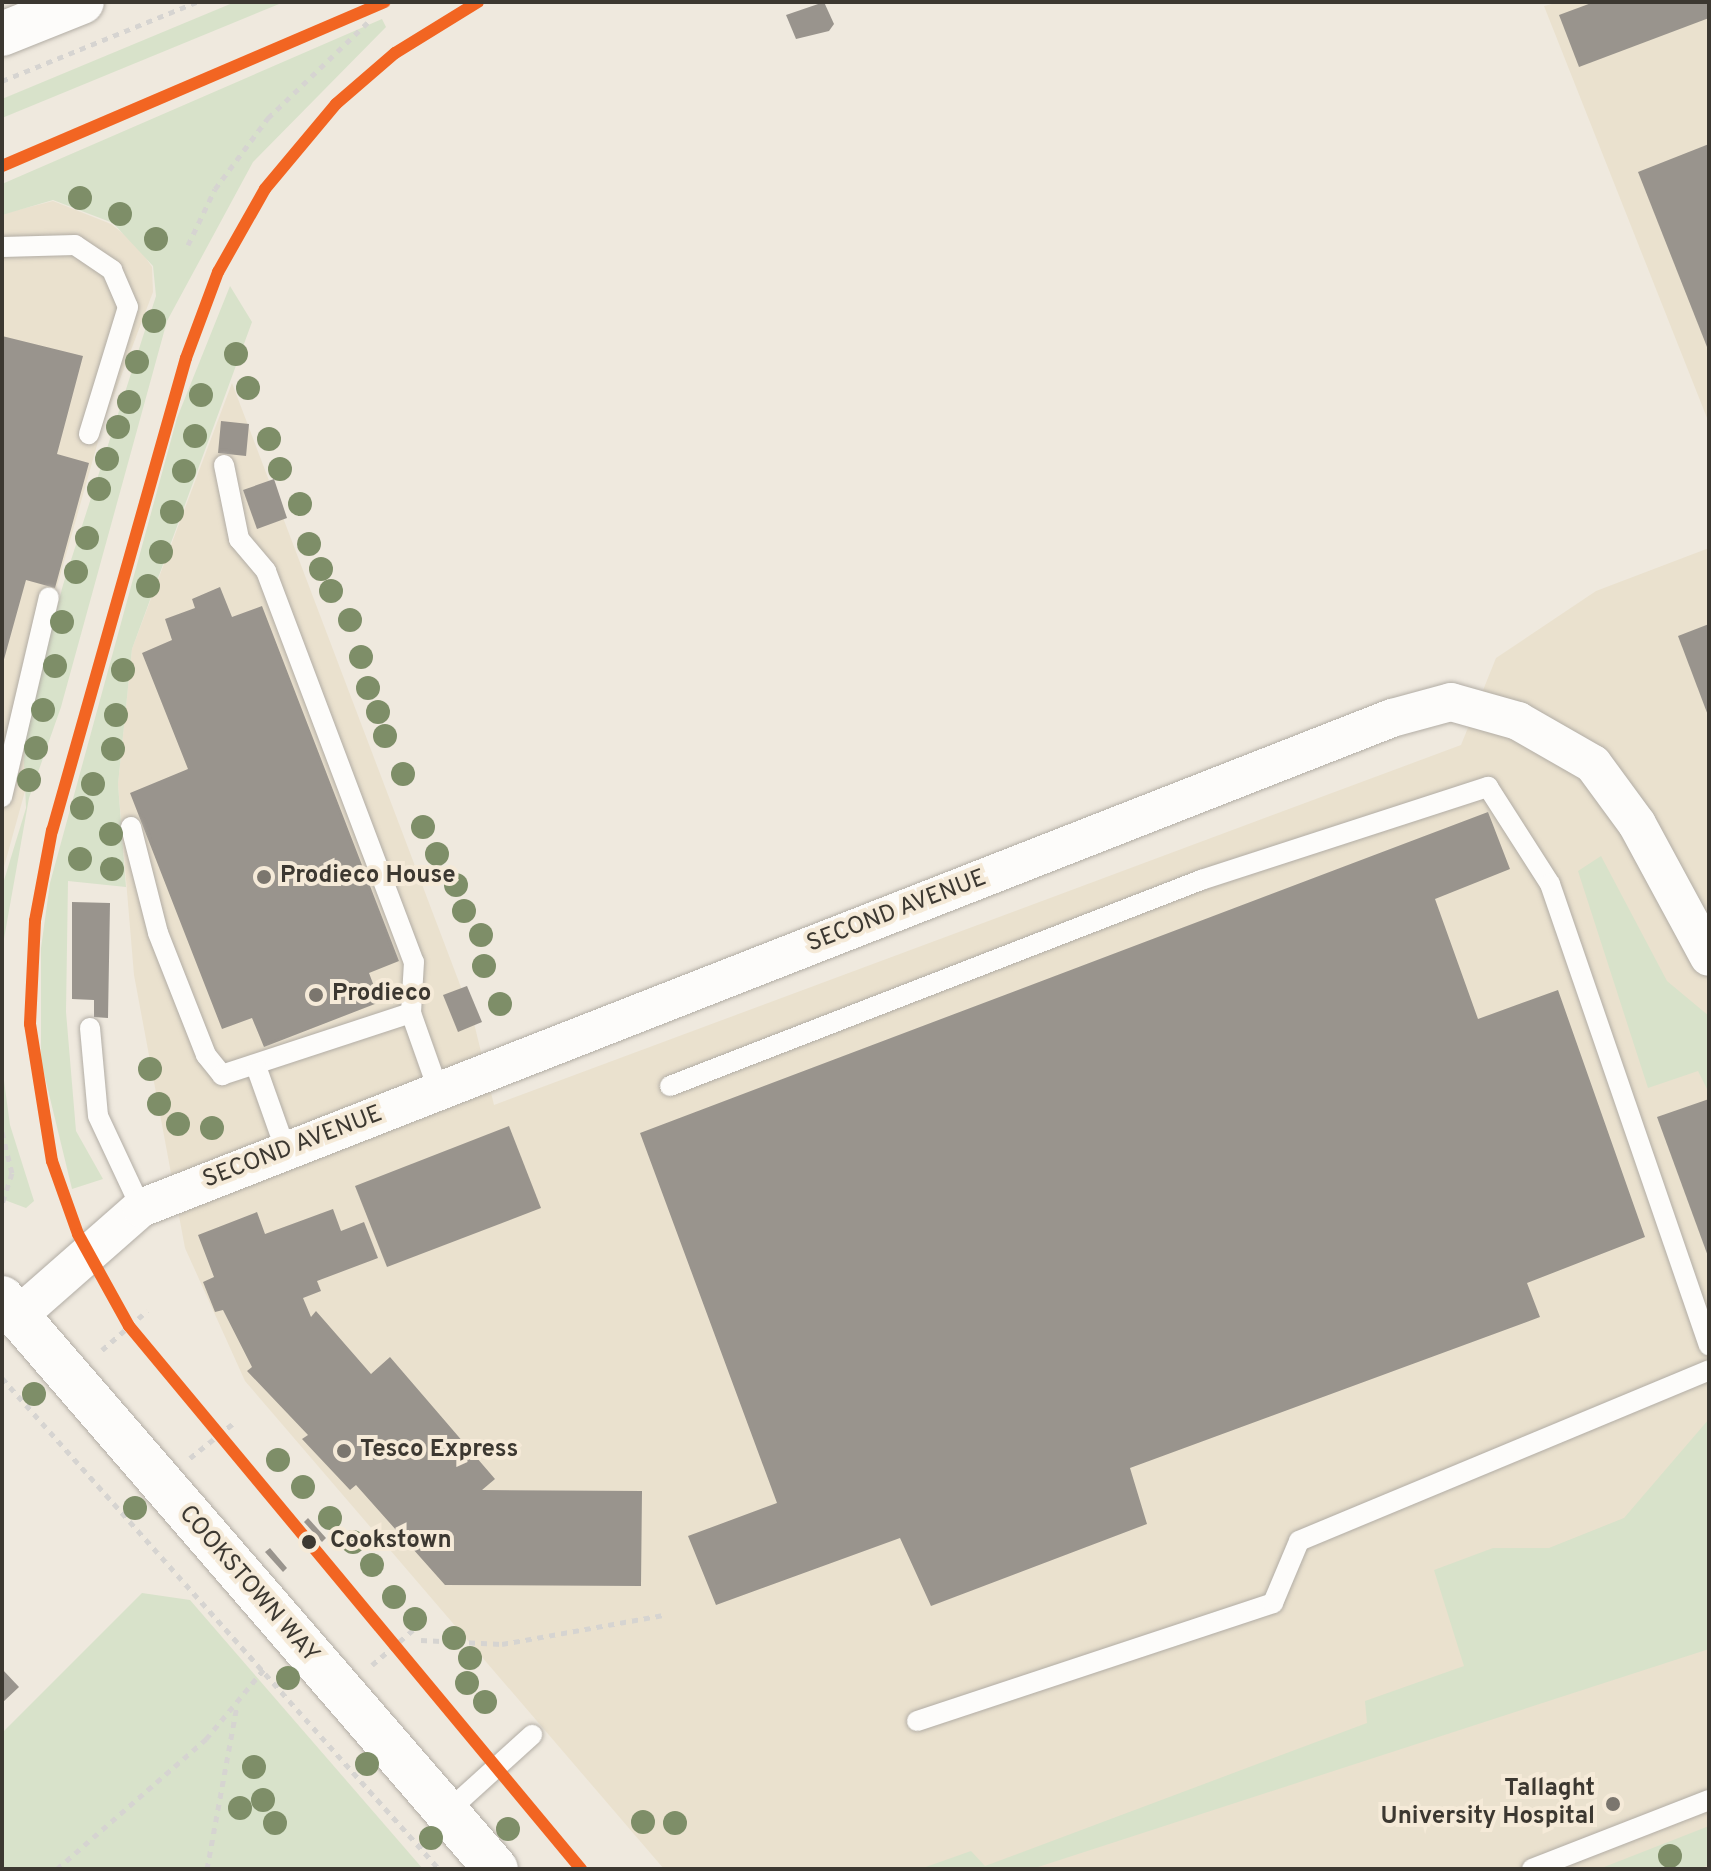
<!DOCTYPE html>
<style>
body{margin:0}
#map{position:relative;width:1711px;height:1871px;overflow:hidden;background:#efe9de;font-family:Overpass,sans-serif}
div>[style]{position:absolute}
.built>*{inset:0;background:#eae1ce}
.green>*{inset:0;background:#d8e2ca}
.building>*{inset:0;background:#99948d}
.path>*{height:5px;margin-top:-2.5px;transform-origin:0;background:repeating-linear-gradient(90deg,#d6d4d1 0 6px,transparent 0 12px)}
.roads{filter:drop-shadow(0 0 2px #b2ada5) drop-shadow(0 0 2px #b2ada5)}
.lane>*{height:20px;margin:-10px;padding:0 10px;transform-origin:10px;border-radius:10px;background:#fdfcfa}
.street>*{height:38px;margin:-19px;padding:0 19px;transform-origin:19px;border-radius:19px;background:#fdfcfa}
.secondary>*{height:44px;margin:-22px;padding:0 22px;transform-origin:22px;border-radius:22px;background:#fdfcfa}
.tram-1>*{height:12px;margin:-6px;padding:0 6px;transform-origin:6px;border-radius:6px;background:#f26522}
.trees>*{width:24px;height:24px;margin:-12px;border-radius:50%;background:#7e8e68}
.dots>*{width:22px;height:22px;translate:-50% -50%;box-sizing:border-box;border:4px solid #f5ead8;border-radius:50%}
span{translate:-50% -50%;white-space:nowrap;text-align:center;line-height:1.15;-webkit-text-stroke:8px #f5ead8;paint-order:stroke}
.poi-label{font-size:24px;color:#3c3831;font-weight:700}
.left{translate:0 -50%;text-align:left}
.right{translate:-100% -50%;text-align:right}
.street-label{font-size:24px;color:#3c3831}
.stop-label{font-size:24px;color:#3c3831;font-weight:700}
.frame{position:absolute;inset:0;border:4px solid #3c3831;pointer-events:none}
</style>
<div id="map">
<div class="built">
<i style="clip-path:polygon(1560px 2px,1709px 2px,1709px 423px,1544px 6px)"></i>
<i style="clip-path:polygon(53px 201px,111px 224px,136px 244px,152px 267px,153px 292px,103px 424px,56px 590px,28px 714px,27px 784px,2px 874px,2px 214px)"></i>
<i style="clip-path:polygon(232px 383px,473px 1019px,494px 1105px,1461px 745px,1496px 658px,1596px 591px,1709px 548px,1709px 1869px,664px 1869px,245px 1381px,185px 1248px,134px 975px,118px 784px,132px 649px)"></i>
</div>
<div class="green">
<i style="clip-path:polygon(235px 2px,284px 2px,2px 118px,2px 99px)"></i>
<i style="clip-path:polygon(382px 19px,386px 27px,253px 162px,167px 321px,61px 707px,29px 798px,2px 950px,2px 887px,26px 808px,23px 738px,63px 585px,156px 296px,153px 266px,113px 223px,53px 200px,2px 215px,2px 184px)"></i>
<i style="clip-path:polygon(230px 286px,252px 322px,132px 649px,118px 784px,126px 887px,68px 881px,66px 1012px,76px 1131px,103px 1179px,72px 1189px,41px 1061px,41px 948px,50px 883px,177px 418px)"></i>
<i style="clip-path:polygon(1601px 856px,1667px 981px,1709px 1016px,1709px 1093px,1698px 1071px,1648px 1088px,1578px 871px)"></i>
<i style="clip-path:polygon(2px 1066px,10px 1125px,34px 1201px,26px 1208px,2px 1199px)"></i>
<i style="clip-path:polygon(1709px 1419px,1709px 1649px,1032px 1869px,920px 1869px,971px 1851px,985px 1866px,1367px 1723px,1365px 1701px,1464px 1666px,1434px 1570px,1493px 1548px,1549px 1548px,1624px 1518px)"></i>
<i style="clip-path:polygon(142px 1593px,190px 1600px,423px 1869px,2px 1869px,2px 1733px)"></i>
<i style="clip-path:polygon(1709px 1826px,1709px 1865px,1698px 1869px,1599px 1869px)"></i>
</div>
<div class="building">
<i style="clip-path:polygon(824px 2px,834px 24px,829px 31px,796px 39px,786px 15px)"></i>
<i style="clip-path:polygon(1594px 2px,1709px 2px,1709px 18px,1579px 67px,1559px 15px)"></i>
<i style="clip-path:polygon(1709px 144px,1709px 352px,1638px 172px)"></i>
<i style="clip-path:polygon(2px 336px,83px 356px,57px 454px,89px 463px,55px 588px,26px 580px,3px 663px)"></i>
<i style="clip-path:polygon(221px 421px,249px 424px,246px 456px,218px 453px)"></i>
<i style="clip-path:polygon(274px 479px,287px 518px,257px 529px,243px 490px)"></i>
<i style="clip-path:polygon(220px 587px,232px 617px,262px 606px,399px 961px,369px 973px,380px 1002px,264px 1047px,252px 1018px,222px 1029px,130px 793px,188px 769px,142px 653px,172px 640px,165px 619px,195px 608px,192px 599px)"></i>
<i style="clip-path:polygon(1709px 624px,1709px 718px,1678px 636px)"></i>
<i style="clip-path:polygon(1488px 812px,1510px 869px,1435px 899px,1478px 1019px,1558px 990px,1645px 1237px,1527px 1283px,1540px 1317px,1130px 1468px,1147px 1524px,931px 1606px,900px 1538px,716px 1605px,688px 1536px,777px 1503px,640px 1133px)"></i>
<i style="clip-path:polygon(72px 902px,110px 903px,108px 1018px,94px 1017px,94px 1000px,72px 999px)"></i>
<i style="clip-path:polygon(467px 986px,482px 1022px,458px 1032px,443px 995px)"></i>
<i style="clip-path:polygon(1709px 1099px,1709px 1259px,1657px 1117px)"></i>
<i style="clip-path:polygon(509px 1126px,541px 1208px,387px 1267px,355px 1186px)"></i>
<i style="clip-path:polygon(333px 1209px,341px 1231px,364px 1222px,378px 1258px,317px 1281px,321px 1291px,303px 1298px,311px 1317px,316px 1311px,371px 1374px,390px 1357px,495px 1479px,482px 1490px,642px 1491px,641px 1586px,445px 1585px,356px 1485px,350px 1490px,302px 1439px,308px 1435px,247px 1371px,252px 1367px,223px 1310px,215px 1312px,203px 1282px,214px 1277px,198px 1235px,257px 1212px,265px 1234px)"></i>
<i style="clip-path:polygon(308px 1518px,326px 1538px,322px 1542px,304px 1522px)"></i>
<i style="clip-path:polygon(270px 1548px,287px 1568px,283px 1572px,265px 1552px)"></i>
<i style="clip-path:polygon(2px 1669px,19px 1687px,2px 1703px)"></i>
</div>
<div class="path">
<i style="left:2px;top:81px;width:210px;rotate:-22.1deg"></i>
<i style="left:188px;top:245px;width:62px;rotate:-64.3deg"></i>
<i style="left:215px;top:189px;width:89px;rotate:-53.3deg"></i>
<i style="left:268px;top:118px;width:140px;rotate:-43.8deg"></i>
<i style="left:2px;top:1132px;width:42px;rotate:76.3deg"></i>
<i style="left:12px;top:1173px;width:32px;rotate:108deg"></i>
<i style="left:102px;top:1350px;width:60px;rotate:-40.9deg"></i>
<i style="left:2px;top:1378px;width:657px;rotate:48.33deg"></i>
<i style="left:190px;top:1458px;width:58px;rotate:-38.7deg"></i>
<i style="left:421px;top:1640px;width:81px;rotate:2.8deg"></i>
<i style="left:502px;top:1644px;width:164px;rotate:-10.2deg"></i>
<i style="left:372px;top:1665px;width:54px;rotate:-40.5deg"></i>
<i style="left:57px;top:1869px;width:198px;rotate:-41.1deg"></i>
<i style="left:206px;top:1739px;width:92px;rotate:-50.3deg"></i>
<i style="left:207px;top:1869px;width:166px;rotate:-79.6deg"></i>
</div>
<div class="roads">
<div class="lane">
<i style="left:2px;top:247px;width:73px;rotate:-1.6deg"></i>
<i style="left:75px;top:245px;width:45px;rotate:34deg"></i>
<i style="left:112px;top:270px;width:40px;rotate:66.6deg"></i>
<i style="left:128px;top:307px;width:133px;rotate:107.1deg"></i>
<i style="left:224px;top:465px;width:76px;rotate:78.5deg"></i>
<i style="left:239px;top:539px;width:42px;rotate:49.8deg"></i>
<i style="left:266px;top:571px;width:418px;rotate:69.3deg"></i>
<i style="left:414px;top:962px;width:51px;rotate:93.4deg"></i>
<i style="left:411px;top:1013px;width:84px;rotate:70.5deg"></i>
<i style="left:2px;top:797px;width:205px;rotate:-76.8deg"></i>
<i style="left:131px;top:827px;width:109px;rotate:75.7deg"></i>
<i style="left:158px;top:933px;width:131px;rotate:68.5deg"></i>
<i style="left:206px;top:1055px;width:26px;rotate:51deg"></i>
<i style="left:222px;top:1075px;width:199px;rotate:-18.2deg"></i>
<i style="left:90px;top:1028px;width:88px;rotate:84.8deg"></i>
<i style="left:98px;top:1116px;width:102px;rotate:64.9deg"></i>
<i style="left:257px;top:1069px;width:87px;rotate:70.5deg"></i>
<i style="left:670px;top:1086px;width:570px;rotate:-21.2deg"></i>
<i style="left:1201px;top:880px;width:302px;rotate:-18deg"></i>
<i style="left:1488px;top:787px;width:115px;rotate:57.4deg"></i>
<i style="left:1550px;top:884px;width:488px;rotate:71deg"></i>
<i style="left:917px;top:1721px;width:375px;rotate:-18.3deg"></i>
<i style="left:1273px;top:1603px;width:67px;rotate:-67.2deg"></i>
<i style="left:1299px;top:1541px;width:444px;rotate:-22.6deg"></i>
<i style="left:447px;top:1812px;width:115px;rotate:-42.2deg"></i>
<i style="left:1532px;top:1869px;width:190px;rotate:-21.3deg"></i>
</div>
<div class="street">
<i style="left:19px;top:1315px;width:162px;rotate:-41.3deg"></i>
<i style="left:141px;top:1208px;width:1344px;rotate:-21.39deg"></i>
<i style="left:1392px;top:718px;width:61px;rotate:-15.2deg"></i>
<i style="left:1451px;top:702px;width:70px;rotate:15.8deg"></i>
<i style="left:1518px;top:721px;width:86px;rotate:29.8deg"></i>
<i style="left:1593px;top:764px;width:74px;rotate:53.7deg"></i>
<i style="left:1637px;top:824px;width:151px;rotate:61.6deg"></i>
</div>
<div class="secondary">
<i style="left:2px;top:34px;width:86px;rotate:-21.8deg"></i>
<i style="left:2px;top:1298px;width:755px;rotate:49.14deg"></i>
</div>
</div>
<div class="tram-1">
<i style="left:478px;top:2px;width:97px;rotate:148.4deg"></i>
<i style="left:395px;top:53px;width:78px;rotate:139.2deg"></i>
<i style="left:336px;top:104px;width:111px;rotate:129.9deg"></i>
<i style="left:265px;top:189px;width:95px;rotate:119.5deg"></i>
<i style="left:218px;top:272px;width:92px;rotate:110.4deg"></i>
<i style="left:186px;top:358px;width:491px;rotate:105.8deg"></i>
<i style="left:52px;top:830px;width:93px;rotate:100.6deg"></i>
<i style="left:35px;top:921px;width:103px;rotate:92.8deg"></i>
<i style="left:30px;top:1024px;width:139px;rotate:80.9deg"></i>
<i style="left:52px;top:1161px;width:77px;rotate:70.4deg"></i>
<i style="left:78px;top:1234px;width:105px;rotate:61deg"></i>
<i style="left:129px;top:1326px;width:707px;rotate:50.23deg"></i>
<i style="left:2px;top:166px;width:416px;rotate:-23.2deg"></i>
</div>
<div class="trees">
<i style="left:80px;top:198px"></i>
<i style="left:120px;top:214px"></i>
<i style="left:156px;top:239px"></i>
<i style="left:154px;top:321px"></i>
<i style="left:236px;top:354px"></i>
<i style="left:137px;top:362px"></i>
<i style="left:248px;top:388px"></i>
<i style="left:201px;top:395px"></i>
<i style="left:129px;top:402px"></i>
<i style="left:118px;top:427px"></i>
<i style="left:195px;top:436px"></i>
<i style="left:269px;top:439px"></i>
<i style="left:107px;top:459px"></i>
<i style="left:280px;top:469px"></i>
<i style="left:184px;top:471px"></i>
<i style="left:99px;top:489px"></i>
<i style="left:300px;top:504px"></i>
<i style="left:172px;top:512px"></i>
<i style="left:87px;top:538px"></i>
<i style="left:309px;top:544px"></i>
<i style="left:161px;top:552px"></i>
<i style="left:321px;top:569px"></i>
<i style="left:76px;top:572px"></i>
<i style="left:148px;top:586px"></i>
<i style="left:331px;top:591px"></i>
<i style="left:350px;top:620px"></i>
<i style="left:62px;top:622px"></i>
<i style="left:361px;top:657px"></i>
<i style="left:55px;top:666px"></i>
<i style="left:123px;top:670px"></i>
<i style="left:368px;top:688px"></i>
<i style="left:43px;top:710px"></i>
<i style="left:378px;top:712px"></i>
<i style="left:116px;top:715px"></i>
<i style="left:385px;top:736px"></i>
<i style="left:36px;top:748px"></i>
<i style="left:113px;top:749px"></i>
<i style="left:403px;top:774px"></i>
<i style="left:29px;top:780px"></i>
<i style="left:93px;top:784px"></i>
<i style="left:82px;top:808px"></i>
<i style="left:423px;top:827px"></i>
<i style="left:111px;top:834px"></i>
<i style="left:437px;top:854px"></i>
<i style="left:80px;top:859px"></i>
<i style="left:112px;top:869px"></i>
<i style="left:456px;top:885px"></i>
<i style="left:464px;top:911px"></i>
<i style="left:481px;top:935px"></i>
<i style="left:484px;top:966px"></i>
<i style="left:500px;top:1004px"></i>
<i style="left:150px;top:1069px"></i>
<i style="left:159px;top:1104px"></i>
<i style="left:178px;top:1124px"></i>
<i style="left:212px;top:1128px"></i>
<i style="left:34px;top:1394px"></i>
<i style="left:278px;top:1460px"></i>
<i style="left:303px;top:1487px"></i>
<i style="left:135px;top:1508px"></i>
<i style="left:330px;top:1518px"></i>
<i style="left:353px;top:1542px"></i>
<i style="left:372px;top:1565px"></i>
<i style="left:394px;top:1597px"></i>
<i style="left:415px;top:1619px"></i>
<i style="left:454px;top:1638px"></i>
<i style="left:470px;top:1658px"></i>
<i style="left:288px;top:1678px"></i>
<i style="left:467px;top:1683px"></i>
<i style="left:485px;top:1702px"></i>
<i style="left:367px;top:1764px"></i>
<i style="left:254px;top:1767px"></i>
<i style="left:263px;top:1800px"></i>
<i style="left:240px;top:1808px"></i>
<i style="left:643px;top:1822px"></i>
<i style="left:275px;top:1823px"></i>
<i style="left:675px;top:1823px"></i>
<i style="left:508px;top:1829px"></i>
<i style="left:431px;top:1838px"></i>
<i style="left:1670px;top:1856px"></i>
</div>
<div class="dots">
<i style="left:264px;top:877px;background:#7b766e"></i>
<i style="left:316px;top:995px;background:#7b766e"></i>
<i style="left:344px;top:1451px;background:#7b766e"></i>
<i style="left:309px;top:1542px;background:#3c3831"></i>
<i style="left:1613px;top:1804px;background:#7b766e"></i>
</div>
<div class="poi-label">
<span class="left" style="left:280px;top:877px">Prodieco House</span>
<span class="left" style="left:332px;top:995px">Prodieco</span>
<span class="left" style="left:360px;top:1451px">Tesco Express</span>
<span class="right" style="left:1595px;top:1804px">Tallaght<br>University Hospital</span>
</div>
<div class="street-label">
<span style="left:897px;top:912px;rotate:-21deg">SECOND AVENUE</span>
<span style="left:293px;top:1148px;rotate:-21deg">SECOND AVENUE</span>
<span style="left:248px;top:1585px;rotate:49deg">COOKSTOWN WAY</span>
</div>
<div class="stop-label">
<span class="left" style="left:330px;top:1542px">Cookstown</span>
</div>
<div class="frame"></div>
</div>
